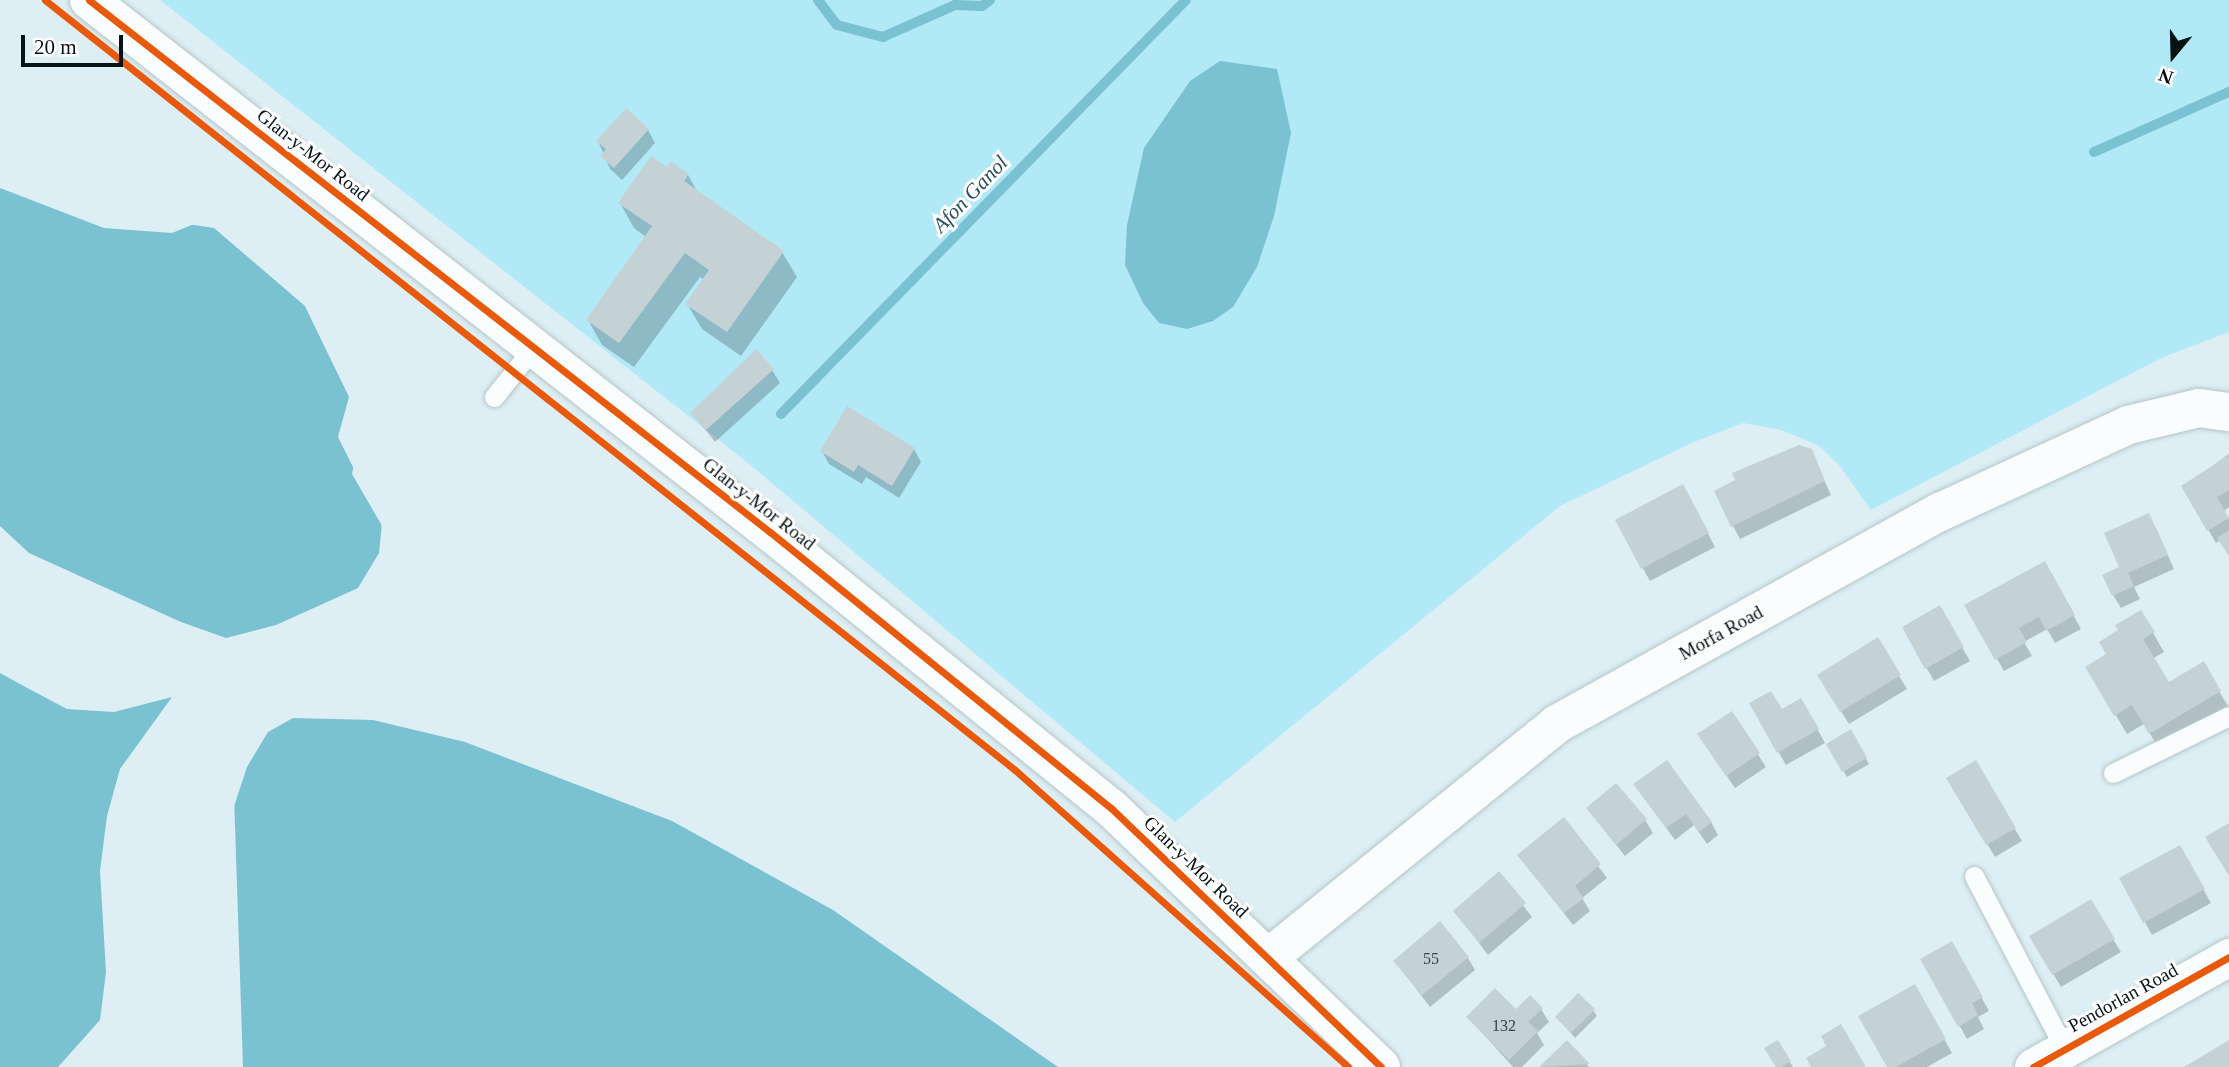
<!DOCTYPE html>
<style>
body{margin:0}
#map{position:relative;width:2229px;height:1067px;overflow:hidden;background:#ddeff4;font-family:"Times New Roman",serif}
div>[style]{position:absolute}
.green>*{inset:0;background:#b2e9f7}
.water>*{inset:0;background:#7ac1d1}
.pier>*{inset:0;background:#ddeff4}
.shadow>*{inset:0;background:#0003}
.stream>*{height:10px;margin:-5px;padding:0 5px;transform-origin:5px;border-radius:5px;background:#7ac1d1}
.building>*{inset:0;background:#c4d2d6}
.roads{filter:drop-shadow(0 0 2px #b6c5c8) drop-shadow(0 0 2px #b6c5c8)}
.lane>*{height:19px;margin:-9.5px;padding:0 9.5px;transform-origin:9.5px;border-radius:9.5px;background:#fafdfd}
.street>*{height:37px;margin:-18.5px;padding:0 18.5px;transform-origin:18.5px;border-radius:18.5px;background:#fafdfd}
.secondary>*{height:38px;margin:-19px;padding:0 19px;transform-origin:19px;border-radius:19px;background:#fafdfd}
.cycleway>*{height:7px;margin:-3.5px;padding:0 3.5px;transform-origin:3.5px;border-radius:3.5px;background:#e8590c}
span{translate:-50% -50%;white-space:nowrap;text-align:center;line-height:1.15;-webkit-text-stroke:6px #fff;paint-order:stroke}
.number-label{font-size:16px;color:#364245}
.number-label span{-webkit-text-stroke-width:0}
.street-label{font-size:19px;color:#071215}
.water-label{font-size:21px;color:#27505a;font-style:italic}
.north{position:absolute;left:2138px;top:21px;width:70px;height:70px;-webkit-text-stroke:5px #fff;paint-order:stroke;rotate:199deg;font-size:19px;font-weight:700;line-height:28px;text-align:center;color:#071215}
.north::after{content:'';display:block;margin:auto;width:24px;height:32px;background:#071215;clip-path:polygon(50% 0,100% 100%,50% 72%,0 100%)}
.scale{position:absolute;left:21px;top:35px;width:102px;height:32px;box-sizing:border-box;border:4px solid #071215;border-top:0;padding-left:9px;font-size:21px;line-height:24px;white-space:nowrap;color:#071215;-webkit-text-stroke:5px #fff;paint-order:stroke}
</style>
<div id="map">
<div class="green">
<i style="clip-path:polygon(160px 0,2229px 0,2229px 332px,2161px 358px,1871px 510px,1839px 465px,1818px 445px,1781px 430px,1743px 423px,1694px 442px,1560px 506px,1175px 822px,748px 463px)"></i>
</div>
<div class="water">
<i style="clip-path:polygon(1220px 61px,1277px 69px,1291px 133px,1274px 216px,1257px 267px,1233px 307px,1213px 321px,1187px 329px,1159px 323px,1143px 303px,1125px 265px,1127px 225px,1144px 148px,1190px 81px)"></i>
<i style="clip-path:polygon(0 161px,148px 218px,214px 228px,347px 342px,356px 454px,352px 474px,381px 524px,387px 553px,362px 595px,234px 643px,0 582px)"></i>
<i style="clip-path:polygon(0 609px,8px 619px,143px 676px,198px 715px,177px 785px,161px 917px,173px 1067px,0 1067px)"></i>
<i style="clip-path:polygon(293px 718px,373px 720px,465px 742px,672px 821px,833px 910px,1058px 1067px,194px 1067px,222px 843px,247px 767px,268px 732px)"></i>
</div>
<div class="pier">
<i style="clip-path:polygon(0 157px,149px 214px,199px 222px,172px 233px,104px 228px,0 188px)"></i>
<i style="clip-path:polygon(301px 298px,389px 369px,385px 398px,369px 426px,356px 473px,338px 437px,349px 397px)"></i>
<i style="clip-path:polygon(364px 488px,384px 522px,390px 552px,381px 581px,363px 598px,254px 645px,233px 646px,0 586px,0 526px,29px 553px,181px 622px,226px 638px,276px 625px,358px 588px,379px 553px,382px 523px)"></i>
<i style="clip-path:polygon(0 605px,10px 616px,87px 644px,144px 672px,201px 713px,180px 785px,165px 917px,176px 1067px,58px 1067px,100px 1020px,106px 972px,100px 871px,107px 816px,120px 769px,172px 697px,114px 712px,67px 709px,31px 690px,0 673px)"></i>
<i style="clip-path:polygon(234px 795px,243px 1067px,191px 1067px,206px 894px)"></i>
</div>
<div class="shadow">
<i style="clip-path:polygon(648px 130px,655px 143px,622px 180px,610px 169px,598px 141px)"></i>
<i style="clip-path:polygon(667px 169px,688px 175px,698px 193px,782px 252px,797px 277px,741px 356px,702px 329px,687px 304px,704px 280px,700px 277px,634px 367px,602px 345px,588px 320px,646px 237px,634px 228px,620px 203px)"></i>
<i style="clip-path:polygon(772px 370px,780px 383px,715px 442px,692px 413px)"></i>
<i style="clip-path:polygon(914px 449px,921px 462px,899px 498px,866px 477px,862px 484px,829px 464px,822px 451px)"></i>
<i style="clip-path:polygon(1811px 451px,1831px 495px,1740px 539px,1733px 526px)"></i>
<i style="clip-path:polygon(2229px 454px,2229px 507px,2224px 511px,2229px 519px,2229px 553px,2220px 540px,2216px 543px,2183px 487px)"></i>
<i style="clip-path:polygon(1690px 499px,1715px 547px,1650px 581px,1617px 521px)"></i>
<i style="clip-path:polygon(2156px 528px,2174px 569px,2134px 587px,2140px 599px,2121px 608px,2113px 595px,2121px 568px)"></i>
<i style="clip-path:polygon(2044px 563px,2081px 629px,2055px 643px,2047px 629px,2024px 642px,2032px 656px,2004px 671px,1967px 605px)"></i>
<i style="clip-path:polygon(1939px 608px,1970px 661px,1934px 681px,1904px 628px)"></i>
<i style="clip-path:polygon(2141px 612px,2164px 652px,2152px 659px,2168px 685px,2203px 664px,2229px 708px,2161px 752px,2144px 724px,2127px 734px,2087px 667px,2108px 654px,2120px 631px)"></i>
<i style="clip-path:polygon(1877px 640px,1907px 689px,1849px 724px,1819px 675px)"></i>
<i style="clip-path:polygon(1801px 700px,1825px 743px,1786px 765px,1751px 704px,1781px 712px)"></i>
<i style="clip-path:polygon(1731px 713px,1766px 767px,1735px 788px,1707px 747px)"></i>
<i style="clip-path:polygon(1850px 732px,1869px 764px,1847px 777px,1828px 745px)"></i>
<i style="clip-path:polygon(1975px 762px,2022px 841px,1995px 857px,1948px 778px)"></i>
<i style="clip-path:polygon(1635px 785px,1711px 822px,1718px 835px,1707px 844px,1694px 825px,1675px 840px)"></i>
<i style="clip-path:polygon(1588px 809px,1645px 820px,1653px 833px,1625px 856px)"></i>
<i style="clip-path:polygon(1563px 819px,1607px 878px,1582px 898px,1590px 911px,1573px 925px,1519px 855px)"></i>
<i style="clip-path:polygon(2179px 847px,2211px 903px,2152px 935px,2121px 879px)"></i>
<i style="clip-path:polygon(1499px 874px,1532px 917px,1488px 955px,1455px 911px)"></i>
<i style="clip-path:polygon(2090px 902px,2121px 952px,2061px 987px,2031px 936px)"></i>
<i style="clip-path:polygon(1951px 943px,1989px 1011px,1978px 1017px,1984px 1029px,1967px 1039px,1922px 959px)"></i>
<i style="clip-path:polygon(1468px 958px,1475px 970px,1430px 1007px,1395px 961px)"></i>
<i style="clip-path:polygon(1914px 986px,1952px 1053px,1927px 1067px,1889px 1067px)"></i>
<i style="clip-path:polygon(1541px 1009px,1549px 1022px,1537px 1033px,1544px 1045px,1522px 1067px,1513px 1067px,1468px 1017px)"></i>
<i style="clip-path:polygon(1593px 1010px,1597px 1016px,1575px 1038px,1557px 1017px)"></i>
<i style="clip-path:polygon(1777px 1042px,1793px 1067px,1778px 1067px)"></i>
<i style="clip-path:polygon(1567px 1043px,1589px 1067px,1541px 1067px)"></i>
</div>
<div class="stream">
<i style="left:818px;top:0;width:31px;rotate:53deg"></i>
<i style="left:837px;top:25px;width:48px;rotate:14.6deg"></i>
<i style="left:883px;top:37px;width:79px;rotate:-24deg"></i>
<i style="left:955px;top:5px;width:27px;rotate:2deg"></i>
<i style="left:982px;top:6px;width:10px;rotate:-37deg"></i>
<i style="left:2094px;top:152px;width:148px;rotate:-24deg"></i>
<i style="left:781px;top:414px;width:579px;rotate:-45.63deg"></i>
</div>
<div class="building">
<i style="clip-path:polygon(626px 108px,649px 129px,614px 168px,600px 156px,606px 149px,596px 141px)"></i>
<i style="clip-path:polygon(651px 156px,667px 167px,671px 161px,689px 174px,684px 181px,784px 251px,727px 332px,685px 304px,709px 270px,685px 253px,619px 343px,586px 320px,652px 226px,618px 203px)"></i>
<i style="clip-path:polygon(756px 349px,774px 369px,706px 430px,690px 413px)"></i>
<i style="clip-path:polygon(847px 406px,915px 448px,892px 486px,858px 465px,854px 472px,820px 451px)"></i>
<i style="clip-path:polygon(1799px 445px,1812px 449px,1825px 481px,1731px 527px,1714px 491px,1735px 480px,1732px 473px)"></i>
<i style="clip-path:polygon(2229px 455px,2229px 490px,2217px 497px,2229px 518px,2207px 531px,2181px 486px)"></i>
<i style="clip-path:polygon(1683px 484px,1709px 533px,1641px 569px,1615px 520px)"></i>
<i style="clip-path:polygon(2149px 513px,2168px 555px,2128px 573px,2134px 586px,2112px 596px,2102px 575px,2119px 567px,2104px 533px)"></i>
<i style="clip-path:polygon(2229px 530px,2229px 556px,2217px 538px)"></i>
<i style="clip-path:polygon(2045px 561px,2075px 615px,2046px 631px,2039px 617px,2019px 628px,2027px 642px,1995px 660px,1964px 605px)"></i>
<i style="clip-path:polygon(1940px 605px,1964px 647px,1925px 669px,1902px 627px)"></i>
<i style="clip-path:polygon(2141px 610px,2155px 632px,2143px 639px,2169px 682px,2204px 661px,2221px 691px,2149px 734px,2132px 705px,2114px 716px,2085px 667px,2106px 654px,2099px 642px,2118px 630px,2115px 625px)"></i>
<i style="clip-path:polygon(1878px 637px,1901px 675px,1840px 712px,1817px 675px)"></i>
<i style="clip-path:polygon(1771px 691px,1782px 709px,1801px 698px,1819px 729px,1777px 753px,1749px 703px)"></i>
<i style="clip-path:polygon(1732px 711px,1760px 753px,1726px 776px,1697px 734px)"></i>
<i style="clip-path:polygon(1851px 729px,1867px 758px,1842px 772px,1826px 744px)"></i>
<i style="clip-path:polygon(1667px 760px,1712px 822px,1699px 832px,1686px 814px,1666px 828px,1633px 784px)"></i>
<i style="clip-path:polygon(1976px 760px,2016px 828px,1986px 845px,1946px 778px)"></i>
<i style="clip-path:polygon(1616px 783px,1647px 819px,1616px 845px,1586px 808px)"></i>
<i style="clip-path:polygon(1564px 817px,1601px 864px,1575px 886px,1584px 898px,1564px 913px,1517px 855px)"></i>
<i style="clip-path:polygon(2229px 823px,2229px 876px,2205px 837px)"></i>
<i style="clip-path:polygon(2180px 845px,2205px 889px,2143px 923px,2119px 878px)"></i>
<i style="clip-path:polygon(1499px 871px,1526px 903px,1479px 943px,1453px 911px)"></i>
<i style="clip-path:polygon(2091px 899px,2115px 939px,2052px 975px,2029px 936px)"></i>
<i style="clip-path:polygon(1440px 921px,1469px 957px,1422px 995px,1393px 961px)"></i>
<i style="clip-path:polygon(1952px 941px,1983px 997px,1972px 1003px,1978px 1015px,1958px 1027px,1920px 959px)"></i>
<i style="clip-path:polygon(1915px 984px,1946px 1039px,1896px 1067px,1887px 1067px,1858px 1016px)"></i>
<i style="clip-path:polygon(1495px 988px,1516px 1009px,1530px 995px,1543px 1008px,1528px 1022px,1538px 1031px,1509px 1060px,1466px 1017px)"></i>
<i style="clip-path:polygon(1578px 993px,1595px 1009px,1571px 1033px,1555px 1017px)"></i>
<i style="clip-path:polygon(1841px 1024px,1866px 1067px,1811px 1067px,1806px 1058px,1826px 1046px,1821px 1036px)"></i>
<i style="clip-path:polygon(1567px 1040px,1590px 1064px,1539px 1067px)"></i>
<i style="clip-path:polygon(1778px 1040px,1791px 1061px,1781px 1067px,1776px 1067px,1764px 1048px)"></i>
<i style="clip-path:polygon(2229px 1040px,2229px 1067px,2184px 1067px)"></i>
</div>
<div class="roads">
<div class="lane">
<i style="left:494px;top:397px;width:63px;rotate:-51.5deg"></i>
<i style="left:2113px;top:773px;width:129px;rotate:-26.2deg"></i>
<i style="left:1974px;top:876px;width:195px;rotate:62.3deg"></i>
</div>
<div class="street">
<i style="left:2033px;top:1067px;width:225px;rotate:-29.3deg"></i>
</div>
<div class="secondary">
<i style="left:89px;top:0;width:864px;rotate:38deg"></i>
<i style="left:770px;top:532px;width:439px;rotate:39deg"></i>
<i style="left:1111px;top:808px;width:374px;rotate:43.8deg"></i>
<i style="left:1268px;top:958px;width:372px;rotate:-39deg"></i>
<i style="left:1557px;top:724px;width:438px;rotate:-29deg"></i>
<i style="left:1940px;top:512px;width:207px;rotate:-24.8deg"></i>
<i style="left:2128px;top:425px;width:73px;rotate:-13.5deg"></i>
<i style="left:2199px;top:408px;width:30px;rotate:8deg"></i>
</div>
</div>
<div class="cycleway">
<i style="left:45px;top:0;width:1238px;rotate:38.44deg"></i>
<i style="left:1015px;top:770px;width:446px;rotate:41.7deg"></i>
<i style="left:89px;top:0;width:864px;rotate:38deg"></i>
<i style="left:770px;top:532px;width:439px;rotate:39deg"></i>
<i style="left:1111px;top:808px;width:374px;rotate:43.8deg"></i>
<i style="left:2033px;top:1067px;width:225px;rotate:-29.3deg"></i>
</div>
<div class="number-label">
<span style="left:1431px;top:959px">55</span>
<span style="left:1504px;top:1026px">132</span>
</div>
<div class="street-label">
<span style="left:313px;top:155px;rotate:38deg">Glan-y-Mor Road</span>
<span style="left:759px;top:504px;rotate:38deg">Glan-y-Mor Road</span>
<span style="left:1721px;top:633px;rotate:-29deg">Morfa Road</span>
<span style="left:1196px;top:867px;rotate:44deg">Glan-y-Mor Road</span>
<span style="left:2123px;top:998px;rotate:-29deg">Pendorlan Road</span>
</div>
<div class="water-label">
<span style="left:970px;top:194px;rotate:-46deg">Afon Ganol</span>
</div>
<div class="north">N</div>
<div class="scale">20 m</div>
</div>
